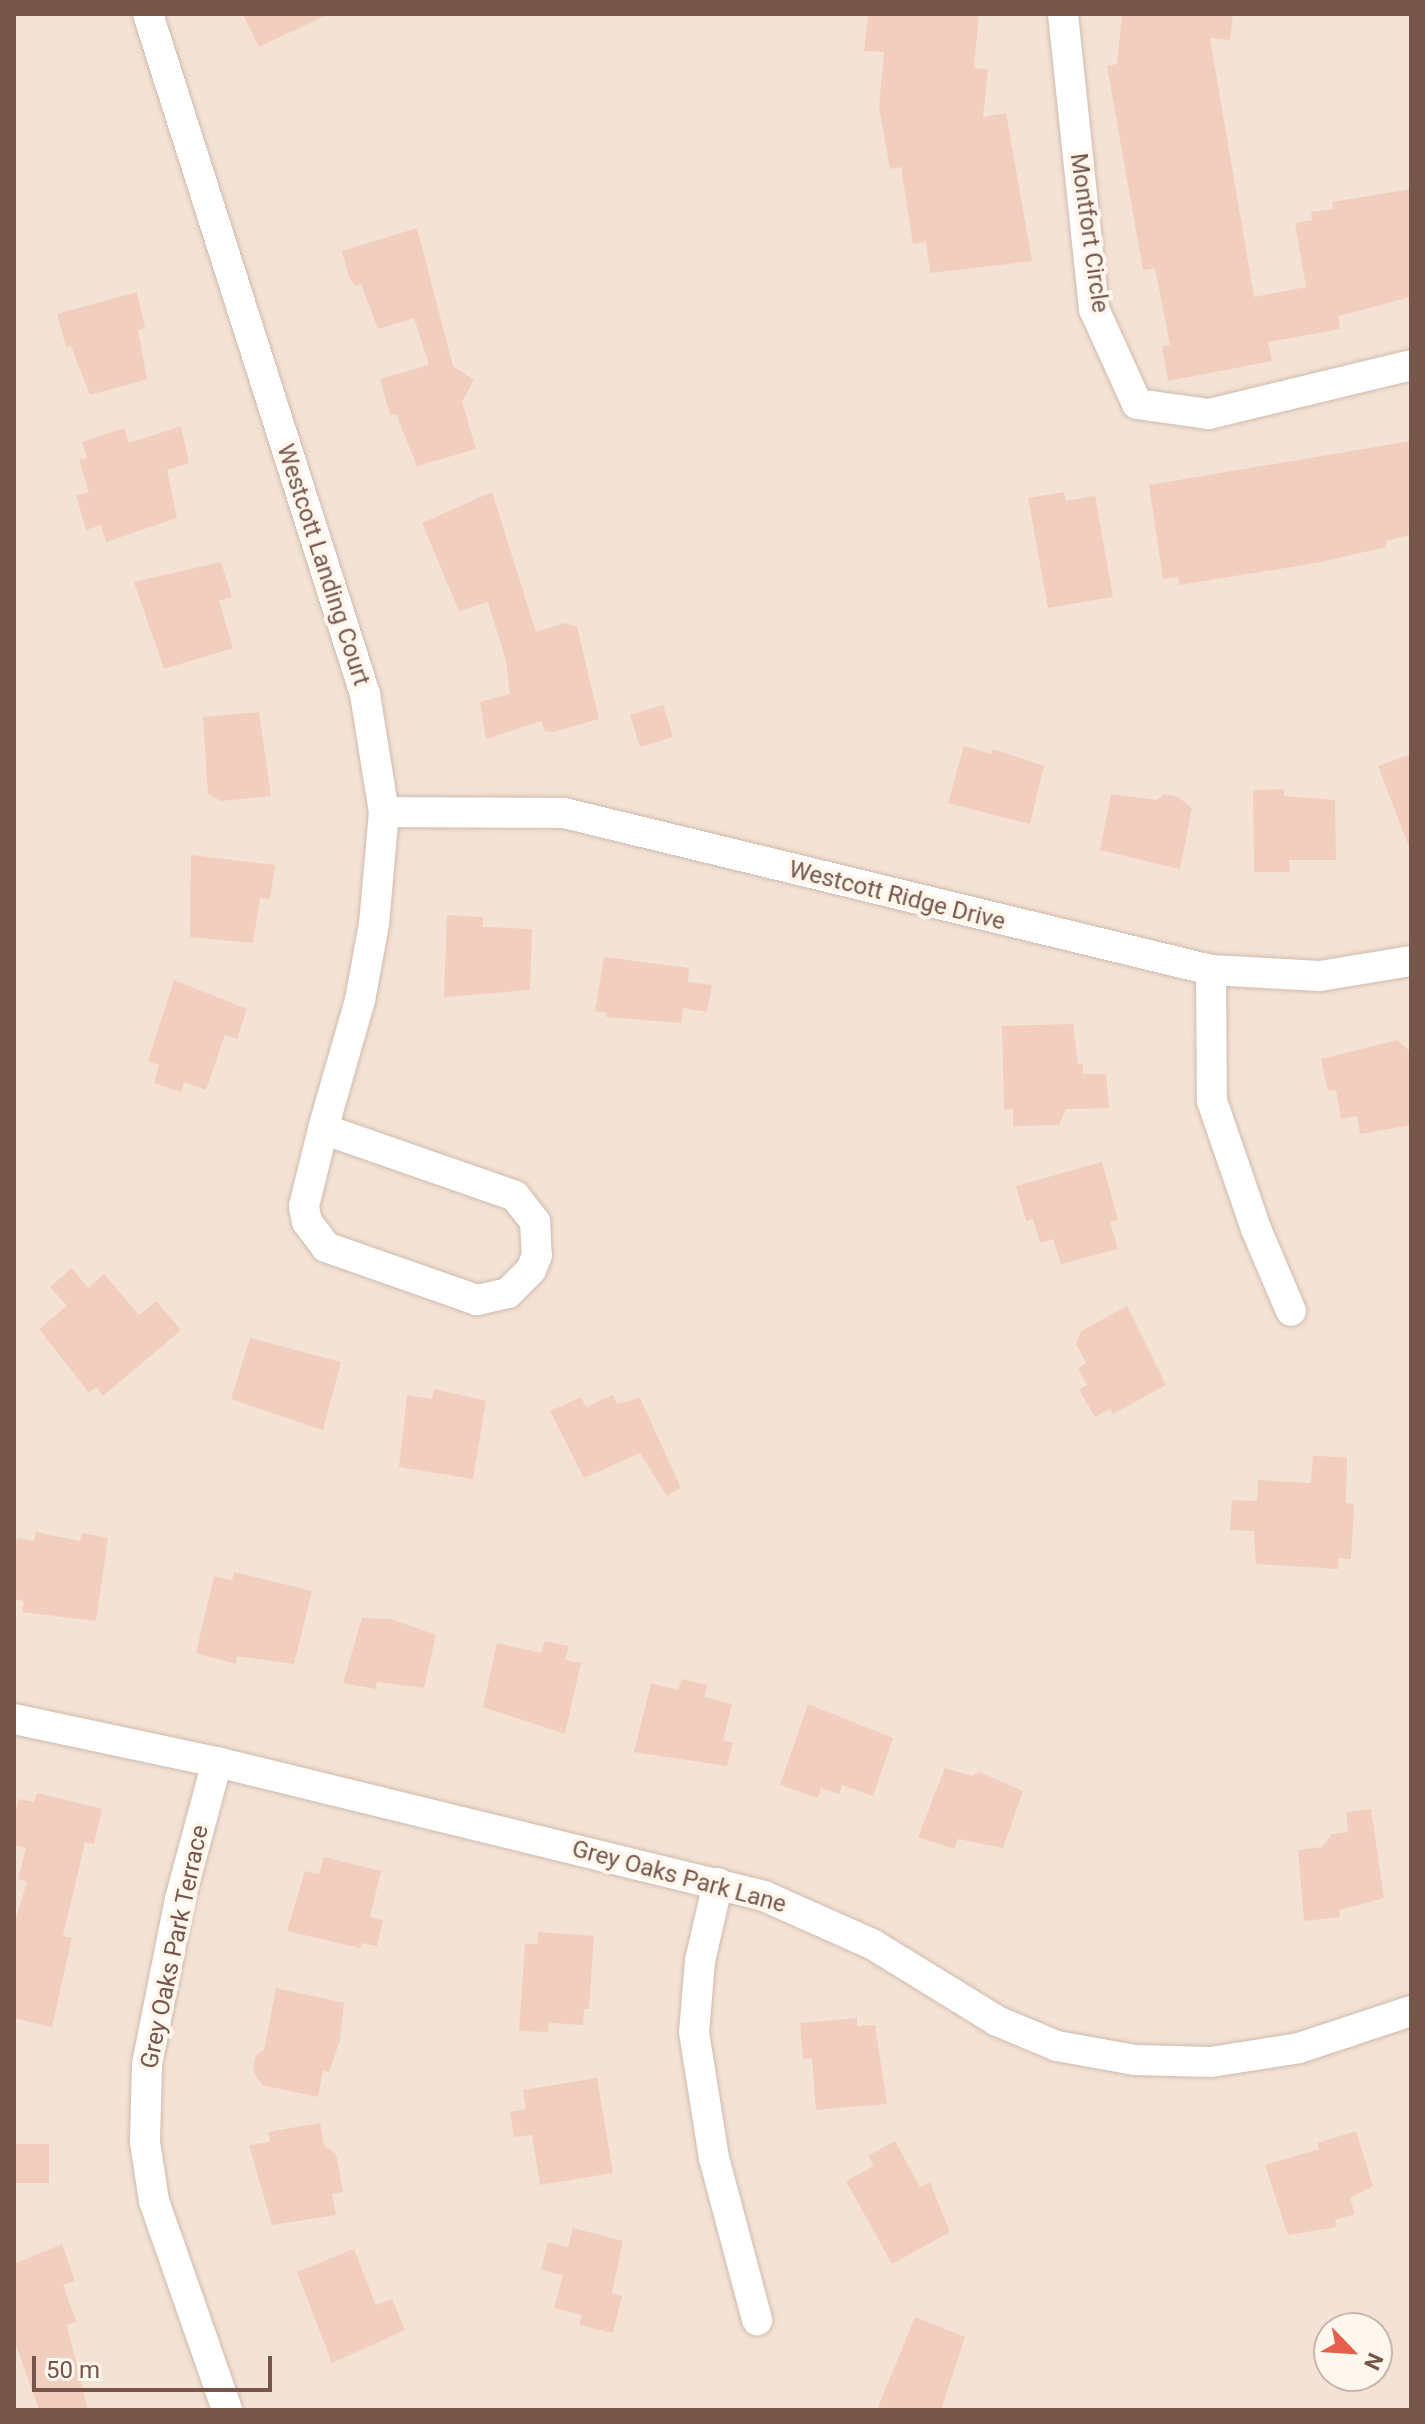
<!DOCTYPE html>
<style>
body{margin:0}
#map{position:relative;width:1425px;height:2424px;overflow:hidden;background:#fcf2e7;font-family:Roboto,sans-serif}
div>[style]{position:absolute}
.residential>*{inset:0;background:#f4e3d5}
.building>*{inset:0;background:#f2cebe}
.roads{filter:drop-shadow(0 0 2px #d0bbaf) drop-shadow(0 0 2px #d0bbaf)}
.street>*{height:30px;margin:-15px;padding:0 15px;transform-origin:15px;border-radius:15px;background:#fff}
span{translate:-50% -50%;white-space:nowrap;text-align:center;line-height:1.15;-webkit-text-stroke:8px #fff6ed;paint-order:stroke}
.street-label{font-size:24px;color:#76564b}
.frame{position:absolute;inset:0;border:16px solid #76564b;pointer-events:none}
.north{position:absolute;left:1313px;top:2312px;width:80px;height:80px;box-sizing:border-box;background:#fff6ed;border:2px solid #c8b6ac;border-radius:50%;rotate:115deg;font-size:22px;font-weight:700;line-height:32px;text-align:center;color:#76564b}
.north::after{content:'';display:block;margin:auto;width:28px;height:36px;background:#e65f4c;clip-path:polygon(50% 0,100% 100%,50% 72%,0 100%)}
.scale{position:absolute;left:32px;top:2356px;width:240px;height:36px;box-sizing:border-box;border:4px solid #76564b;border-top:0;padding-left:10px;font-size:24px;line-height:28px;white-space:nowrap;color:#76564b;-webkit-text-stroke:6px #fff6ed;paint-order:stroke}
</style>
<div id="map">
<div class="residential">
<i style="clip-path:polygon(evenodd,14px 14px,1411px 14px,1411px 2410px,14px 2410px,14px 14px,1329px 2328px,1377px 2328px,1377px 2376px,1329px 2376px,1329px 2328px)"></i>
</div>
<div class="building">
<i style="clip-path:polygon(243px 14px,329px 14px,259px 47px)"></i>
<i style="clip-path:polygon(868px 14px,979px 14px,974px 68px,988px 69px,983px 117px,1006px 113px,1032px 261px,930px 273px,926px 242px,913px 244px,901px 167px,890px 169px,879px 107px,884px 52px,864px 51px)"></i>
<i style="clip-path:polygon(1122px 14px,1233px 14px,1230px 40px,1210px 38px,1254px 297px,1306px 287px,1295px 223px,1312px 220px,1311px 212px,1333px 209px,1332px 202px,1411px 189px,1411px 297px,1338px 316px,1340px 329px,1268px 342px,1272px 361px,1168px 381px,1162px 346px,1170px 345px,1155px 268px,1143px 270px,1107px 66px,1117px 64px)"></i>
<i style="clip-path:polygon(417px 228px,453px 366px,474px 380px,462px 402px,476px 449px,417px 466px,396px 414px,390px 415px,380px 379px,429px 365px,414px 318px,378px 329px,361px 284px,355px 286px,349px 277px,342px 251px)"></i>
<i style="clip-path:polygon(137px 292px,145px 328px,138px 330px,147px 379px,90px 395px,71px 346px,66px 347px,57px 314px)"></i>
<i style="clip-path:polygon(181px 426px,189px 463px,167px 470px,177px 518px,106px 542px,101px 525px,86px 530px,76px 495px,89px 492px,79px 460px,87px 458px,82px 442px,124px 428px,129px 443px)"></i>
<i style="clip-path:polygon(1411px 441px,1411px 535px,1386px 541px,1386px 547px,1316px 563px,1179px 585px,1178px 577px,1163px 579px,1149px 485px)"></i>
<i style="clip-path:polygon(492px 492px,536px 632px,565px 623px,577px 627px,599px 719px,553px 732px,545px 731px,541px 721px,486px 739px,480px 702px,510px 694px,506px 661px,488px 602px,459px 611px,422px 523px)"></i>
<i style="clip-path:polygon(1064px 492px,1066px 501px,1095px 496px,1113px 597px,1048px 608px,1028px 498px)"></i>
<i style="clip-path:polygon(221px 562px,232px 597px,219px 601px,233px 648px,164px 669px,134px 582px)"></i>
<i style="clip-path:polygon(663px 705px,673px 737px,640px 747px,630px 715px)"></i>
<i style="clip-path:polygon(259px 712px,271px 796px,221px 801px,208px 794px,203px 717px)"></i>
<i style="clip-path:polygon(964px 746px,991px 754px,993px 749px,1044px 766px,1030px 824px,948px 803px)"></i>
<i style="clip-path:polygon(1411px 754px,1411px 846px,1409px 847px,1378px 766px)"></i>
<i style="clip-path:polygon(1284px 789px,1284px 796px,1335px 800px,1336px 860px,1289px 860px,1290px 872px,1254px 872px,1253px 790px)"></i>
<i style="clip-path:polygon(1111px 794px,1156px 800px,1165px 794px,1178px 797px,1192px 808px,1180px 869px,1100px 850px)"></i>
<i style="clip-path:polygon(191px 855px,275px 865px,270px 899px,260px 898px,253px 943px,190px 937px)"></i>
<i style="clip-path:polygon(447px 915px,483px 917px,483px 927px,532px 929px,530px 990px,444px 997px)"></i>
<i style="clip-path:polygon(604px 957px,689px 968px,688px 982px,712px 985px,707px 1012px,683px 1008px,681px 1023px,606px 1017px,607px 1013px,595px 1011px)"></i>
<i style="clip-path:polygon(174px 980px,247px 1009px,237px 1039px,225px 1035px,206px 1090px,184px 1082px,181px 1092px,154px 1083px,159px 1065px,148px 1061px)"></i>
<i style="clip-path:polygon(1073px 1024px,1078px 1064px,1083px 1064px,1083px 1074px,1106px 1074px,1109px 1108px,1066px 1109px,1059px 1125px,1013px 1126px,1013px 1109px,1004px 1110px,1002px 1026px)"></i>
<i style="clip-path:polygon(1397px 1040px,1411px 1052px,1411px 1125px,1360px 1134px,1357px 1116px,1341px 1119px,1336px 1090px,1328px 1091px,1321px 1059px)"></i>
<i style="clip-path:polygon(1102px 1162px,1118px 1220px,1110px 1222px,1118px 1249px,1061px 1264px,1053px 1239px,1040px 1243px,1033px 1219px,1026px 1221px,1016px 1186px)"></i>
<i style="clip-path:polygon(72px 1268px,88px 1288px,104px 1274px,139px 1315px,156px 1301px,181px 1330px,103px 1396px,96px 1387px,89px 1393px,39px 1329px,67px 1306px,50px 1287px)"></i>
<i style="clip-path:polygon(1127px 1306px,1166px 1385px,1113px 1414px,1110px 1409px,1095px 1417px,1079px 1390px,1087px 1385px,1078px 1368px,1086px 1363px,1076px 1344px,1081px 1331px)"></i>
<i style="clip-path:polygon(250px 1338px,341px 1362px,323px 1430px,231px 1399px)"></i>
<i style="clip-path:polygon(434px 1389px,486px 1401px,473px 1479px,399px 1467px,407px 1395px,432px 1399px)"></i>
<i style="clip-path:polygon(613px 1395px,617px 1404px,640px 1398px,681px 1488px,667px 1496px,640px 1453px,584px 1478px,550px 1411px,581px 1397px,586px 1407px)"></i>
<i style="clip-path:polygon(1313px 1456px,1347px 1457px,1346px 1503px,1354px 1504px,1351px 1559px,1339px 1558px,1338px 1569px,1256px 1564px,1254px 1531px,1230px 1530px,1232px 1500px,1257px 1501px,1258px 1480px,1311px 1483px)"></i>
<i style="clip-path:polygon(36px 1532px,80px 1541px,82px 1533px,108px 1538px,96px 1621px,22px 1612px,24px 1601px,14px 1599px,14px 1553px,17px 1538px,34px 1541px)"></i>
<i style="clip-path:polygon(234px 1572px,312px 1591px,294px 1664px,237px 1656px,236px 1664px,196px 1653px,214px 1576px,232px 1580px)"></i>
<i style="clip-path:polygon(362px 1618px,391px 1619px,436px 1635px,424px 1688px,377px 1682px,376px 1689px,343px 1683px)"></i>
<i style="clip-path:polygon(545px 1641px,569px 1646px,565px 1660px,581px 1663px,565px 1734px,483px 1707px,497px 1643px,541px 1653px)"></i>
<i style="clip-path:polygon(682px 1679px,707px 1685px,704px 1697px,732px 1704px,723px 1740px,733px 1743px,727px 1766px,634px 1752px,651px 1683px,678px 1690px)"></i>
<i style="clip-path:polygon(808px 1704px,893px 1738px,873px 1796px,842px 1785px,839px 1794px,821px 1788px,818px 1798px,780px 1785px)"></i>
<i style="clip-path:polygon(945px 1768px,972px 1776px,979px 1772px,1023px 1791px,1003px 1848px,958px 1839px,954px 1849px,918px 1837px)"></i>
<i style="clip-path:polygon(37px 1793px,102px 1809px,94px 1844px,85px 1842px,63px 1936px,72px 1938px,52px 2027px,14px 2018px,14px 1925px,27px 1882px,18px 1879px,26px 1848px,14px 1845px,14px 1818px,19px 1799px,34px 1802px)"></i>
<i style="clip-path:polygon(1371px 1809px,1384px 1898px,1339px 1910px,1340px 1917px,1304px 1921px,1298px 1850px,1322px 1847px,1332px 1834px,1348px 1832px,1346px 1812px)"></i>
<i style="clip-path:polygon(324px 1857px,381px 1871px,370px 1917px,383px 1920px,377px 1946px,362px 1943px,360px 1948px,287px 1931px,305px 1871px,319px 1874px)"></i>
<i style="clip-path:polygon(538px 1932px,594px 1936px,589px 2009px,584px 2009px,583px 2025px,549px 2023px,548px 2032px,519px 2031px,525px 1944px,537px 1944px)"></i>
<i style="clip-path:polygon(276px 1988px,344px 2003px,340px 2040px,329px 2072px,323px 2070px,318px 2097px,262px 2085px,253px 2071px,256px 2055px,264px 2050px)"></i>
<i style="clip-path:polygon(857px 2018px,857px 2026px,875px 2025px,887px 2104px,816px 2110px,812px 2058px,803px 2059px,800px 2023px)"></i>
<i style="clip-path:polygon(597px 2078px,613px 2173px,540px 2185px,532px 2135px,514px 2137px,510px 2112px,526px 2109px,523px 2090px)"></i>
<i style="clip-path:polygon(320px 2123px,324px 2146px,336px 2154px,343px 2192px,332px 2194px,336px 2215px,272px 2225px,249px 2145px,270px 2142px,268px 2132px)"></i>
<i style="clip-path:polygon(1356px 2131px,1373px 2186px,1350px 2198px,1355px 2214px,1335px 2220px,1337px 2227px,1288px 2235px,1265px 2165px,1319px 2149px,1317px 2143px)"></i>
<i style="clip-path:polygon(895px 2141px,920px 2187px,930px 2182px,950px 2232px,892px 2264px,846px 2181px,874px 2166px,868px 2156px)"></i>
<i style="clip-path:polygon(14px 2144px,49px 2144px,49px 2183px,14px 2183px)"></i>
<i style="clip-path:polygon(573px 2228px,623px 2241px,612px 2293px,622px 2296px,613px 2333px,579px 2325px,582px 2315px,554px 2308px,563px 2275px,541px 2270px,548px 2242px,568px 2247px)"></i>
<i style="clip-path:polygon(62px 2244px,75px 2281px,63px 2285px,76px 2321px,67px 2325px,88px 2410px,39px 2410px,14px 2340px,14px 2264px)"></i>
<i style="clip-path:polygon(354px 2249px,376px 2305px,392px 2299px,405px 2330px,332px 2363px,297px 2272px)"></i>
<i style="clip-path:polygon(915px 2317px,965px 2337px,941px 2410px,877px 2410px)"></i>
</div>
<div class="roads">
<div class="street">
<i style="left:148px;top:14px;width:714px;rotate:72.3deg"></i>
<i style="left:365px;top:694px;width:120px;rotate:80.9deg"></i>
<i style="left:384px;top:812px;width:112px;rotate:95.1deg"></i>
<i style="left:374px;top:924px;width:77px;rotate:100.4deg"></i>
<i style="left:360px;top:1000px;width:134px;rotate:106deg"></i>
<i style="left:1063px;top:14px;width:297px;rotate:84deg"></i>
<i style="left:1094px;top:309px;width:104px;rotate:65.6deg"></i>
<i style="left:1137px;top:404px;width:73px;rotate:7.9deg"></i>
<i style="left:1209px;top:414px;width:208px;rotate:-13.6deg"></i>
<i style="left:384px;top:812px;width:180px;rotate:0.3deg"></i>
<i style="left:564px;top:813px;width:666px;rotate:13.64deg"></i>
<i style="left:1211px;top:970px;width:109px;rotate:3.2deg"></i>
<i style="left:1320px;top:976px;width:92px;rotate:-9.4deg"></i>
<i style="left:1211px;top:970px;width:131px;rotate:89.6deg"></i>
<i style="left:1212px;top:1101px;width:135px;rotate:71deg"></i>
<i style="left:1256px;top:1229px;width:89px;rotate:66.9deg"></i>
<i style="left:323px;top:1129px;width:203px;rotate:19.2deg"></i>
<i style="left:515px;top:1196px;width:33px;rotate:52deg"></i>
<i style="left:535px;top:1222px;width:33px;rotate:87deg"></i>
<i style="left:537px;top:1255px;width:16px;rotate:112deg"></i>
<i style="left:531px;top:1270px;width:33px;rotate:135deg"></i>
<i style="left:508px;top:1293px;width:32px;rotate:167deg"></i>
<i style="left:477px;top:1300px;width:160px;rotate:-160.7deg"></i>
<i style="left:326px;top:1247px;width:31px;rotate:-127deg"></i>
<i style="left:307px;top:1222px;width:16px;rotate:-101deg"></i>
<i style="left:304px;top:1206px;width:79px;rotate:-76.1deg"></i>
<i style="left:14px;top:1719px;width:208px;rotate:12deg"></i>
<i style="left:217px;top:1762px;width:563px;rotate:13.76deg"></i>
<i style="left:764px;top:1896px;width:118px;rotate:24deg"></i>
<i style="left:872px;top:1944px;width:147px;rotate:31.6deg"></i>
<i style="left:997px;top:2021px;width:65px;rotate:22.6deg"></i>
<i style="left:1057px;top:2046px;width:79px;rotate:10.2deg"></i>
<i style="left:1135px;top:2060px;width:76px;rotate:1.5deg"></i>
<i style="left:1211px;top:2062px;width:89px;rotate:-9deg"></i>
<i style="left:1299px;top:2048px;width:118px;rotate:-18.3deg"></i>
<i style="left:217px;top:1762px;width:142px;rotate:105.1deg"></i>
<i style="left:180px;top:1899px;width:168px;rotate:101.3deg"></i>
<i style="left:147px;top:2064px;width:78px;rotate:91.5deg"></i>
<i style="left:145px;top:2142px;width:60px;rotate:81.3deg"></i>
<i style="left:154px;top:2201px;width:221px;rotate:70.7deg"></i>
<i style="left:718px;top:1883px;width:80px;rotate:103deg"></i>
<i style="left:700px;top:1961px;width:71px;rotate:94.8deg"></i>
<i style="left:694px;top:2032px;width:128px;rotate:81deg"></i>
<i style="left:714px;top:2158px;width:168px;rotate:75.1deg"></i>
</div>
</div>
<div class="street-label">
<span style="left:1089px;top:233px;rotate:82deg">Montfort Circle</span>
<span style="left:323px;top:565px;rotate:72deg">Westcott Landing Court</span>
<span style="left:897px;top:896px;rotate:14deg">Westcott Ridge Drive</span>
<span style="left:679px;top:1877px;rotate:15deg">Grey Oaks Park Lane</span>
<span style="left:175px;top:1947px;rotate:-78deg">Grey Oaks Park Terrace</span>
</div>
<div class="frame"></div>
<div class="north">N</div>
<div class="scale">50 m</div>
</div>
